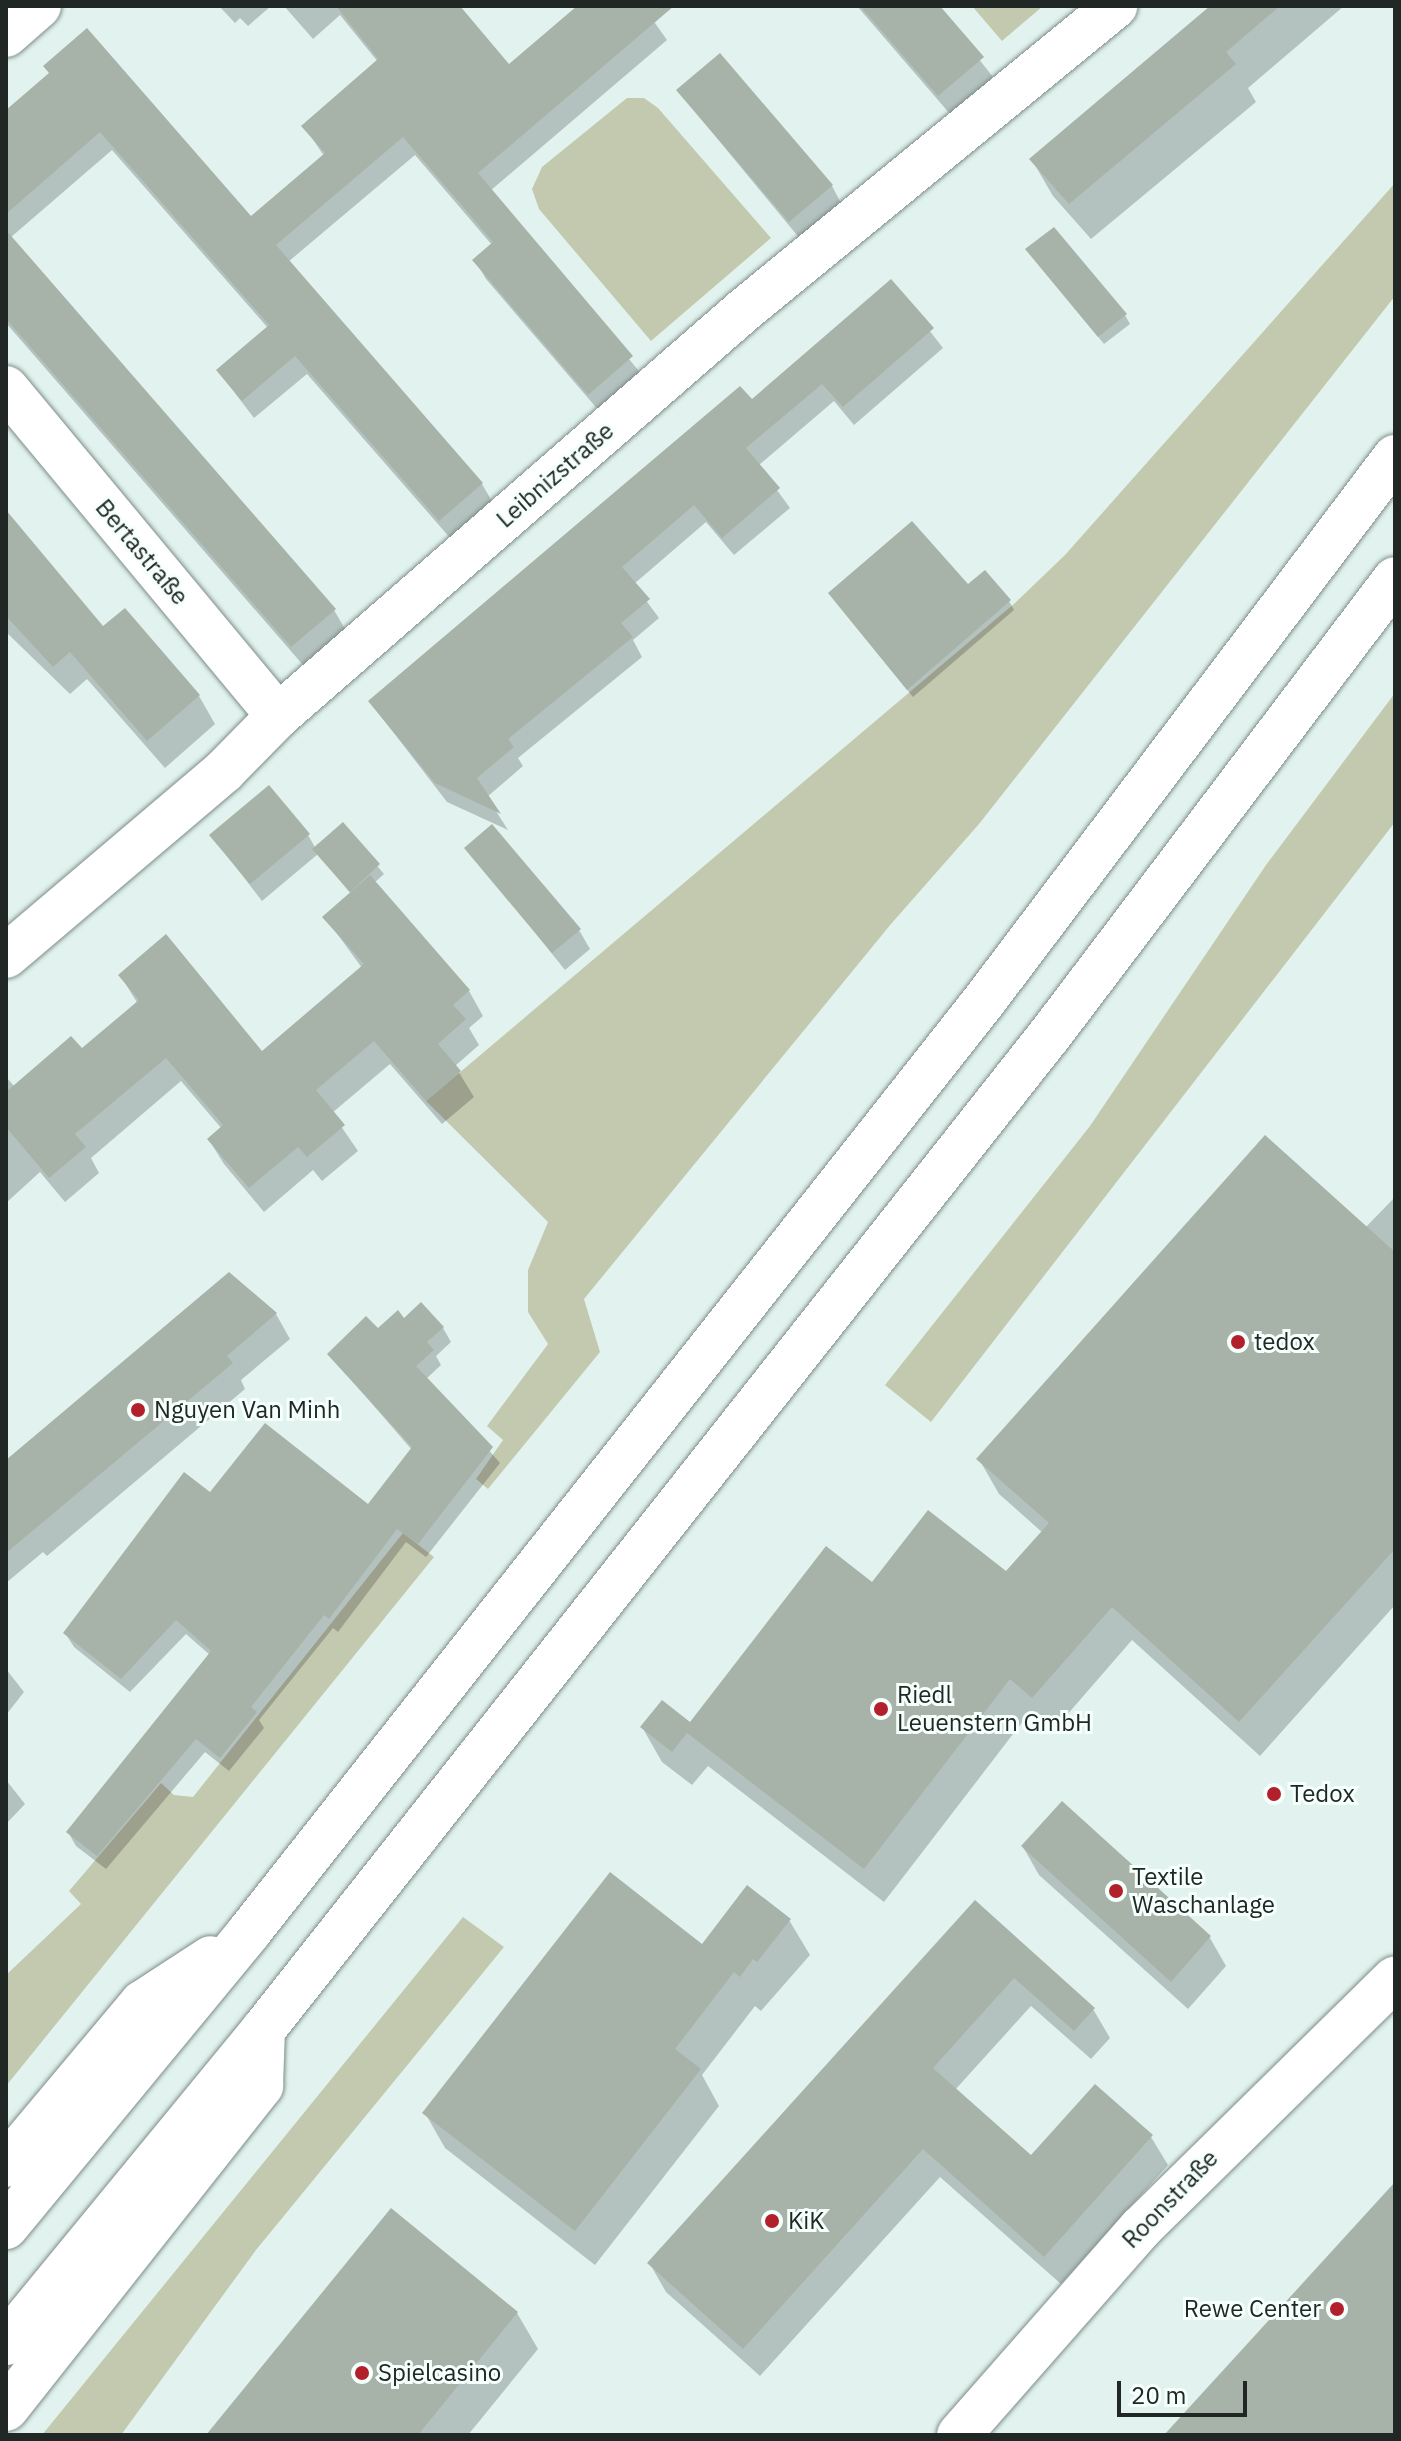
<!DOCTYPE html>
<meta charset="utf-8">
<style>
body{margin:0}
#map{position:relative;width:1401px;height:2441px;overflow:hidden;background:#e2f3ef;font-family:"IBM Plex Sans",sans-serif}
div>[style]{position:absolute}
.green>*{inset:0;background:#c3c9af}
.shadow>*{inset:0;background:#0003}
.building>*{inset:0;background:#a7b2a9}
.roads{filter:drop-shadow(0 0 2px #7d8c88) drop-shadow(0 0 2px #7d8c88)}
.minor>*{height:44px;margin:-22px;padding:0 22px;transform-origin:22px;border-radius:22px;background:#fff}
.tertiary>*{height:44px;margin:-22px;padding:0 22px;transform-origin:22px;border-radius:22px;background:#fff}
.motorway>*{height:44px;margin:-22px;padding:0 22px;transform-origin:22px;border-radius:22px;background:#fff}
.dots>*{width:22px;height:22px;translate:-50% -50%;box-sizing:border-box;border:4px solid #f5fffc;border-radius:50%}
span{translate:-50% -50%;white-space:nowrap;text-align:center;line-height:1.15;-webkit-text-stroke:6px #f5fffc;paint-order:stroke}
.street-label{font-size:24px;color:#212725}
.poi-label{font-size:24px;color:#212725}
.left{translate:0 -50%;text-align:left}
.right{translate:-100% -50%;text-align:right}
.frame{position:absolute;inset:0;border:8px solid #212725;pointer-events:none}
.scale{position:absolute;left:1117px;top:2381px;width:130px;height:36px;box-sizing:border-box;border:4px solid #212725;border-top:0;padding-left:10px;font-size:24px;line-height:28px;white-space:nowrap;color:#212725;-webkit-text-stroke:6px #f5fffc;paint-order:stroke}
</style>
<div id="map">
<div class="green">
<i style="clip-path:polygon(972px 6px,1043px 6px,1002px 41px)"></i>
<i style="clip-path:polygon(627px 98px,644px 98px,658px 108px,771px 238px,651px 341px,539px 209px,532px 189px,542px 167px)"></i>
<i style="clip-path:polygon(1395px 183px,1395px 296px,979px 824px,891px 924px,584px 1299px,600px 1352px,488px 1489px,476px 1479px,503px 1440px,487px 1426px,548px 1344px,528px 1312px,528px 1270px,548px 1222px,426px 1101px,1015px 603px,1065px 555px)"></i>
<i style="clip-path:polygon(1395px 693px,1395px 822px,931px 1422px,885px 1385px,1090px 1126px,1266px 865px)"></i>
<i style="clip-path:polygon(403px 1533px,434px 1557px,6px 2086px,6px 1975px,81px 1904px,69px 1891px,161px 1783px,174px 1795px,193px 1797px)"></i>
<i style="clip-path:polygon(463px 1917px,504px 1947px,256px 2250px,121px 2435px,42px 2435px)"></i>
</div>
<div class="shadow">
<i style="clip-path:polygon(219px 6px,271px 6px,248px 26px,240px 18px,235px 23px)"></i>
<i style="clip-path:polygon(284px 6px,457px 6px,508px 67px,580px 6px,643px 6px,667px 40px,490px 191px,643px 376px,600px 412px,486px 279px,475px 260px,492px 245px,415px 155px,288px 262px,482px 484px,493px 503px,451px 539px,307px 374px,254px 418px,218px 371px,268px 328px,112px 150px,10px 238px,334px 610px,345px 629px,303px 665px,6px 323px,6px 113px,50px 74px,251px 219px,324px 156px,304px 126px,378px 62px,340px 15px,313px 39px)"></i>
<i style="clip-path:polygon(857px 6px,937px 6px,993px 77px,950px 114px)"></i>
<i style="clip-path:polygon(1213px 6px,1344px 6px,1248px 88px,1256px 102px,1091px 239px,1053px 196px,1032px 160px)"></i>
<i style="clip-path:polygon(678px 91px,832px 186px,842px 205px,801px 240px)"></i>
<i style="clip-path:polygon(1027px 250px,1125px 315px,1130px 324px,1104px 344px)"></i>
<i style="clip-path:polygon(891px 281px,943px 348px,854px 425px,834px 401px,759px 465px,790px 508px,734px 555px,706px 522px,634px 584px,659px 618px,633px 640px,642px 657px,518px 758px,523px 766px,487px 797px,508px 830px,447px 802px,370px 702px,752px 402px)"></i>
<i style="clip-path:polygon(6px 513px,103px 629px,199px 696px,215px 724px,165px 768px,87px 679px,70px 694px,6px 632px)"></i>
<i style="clip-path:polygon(968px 587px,1009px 601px,1014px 610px,913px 697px,836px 602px)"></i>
<i style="clip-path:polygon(343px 825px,384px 874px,374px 883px,469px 991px,483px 1016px,469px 1028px,479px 1045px,455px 1066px,474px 1097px,442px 1124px,390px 1064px,332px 1113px,358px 1151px,322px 1181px,313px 1170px,264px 1212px,224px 1164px,209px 1140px,222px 1129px,181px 1081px,91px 1158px,99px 1173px,65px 1202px,40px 1172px,6px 1203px,6px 1077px,15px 1087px,81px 1051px,138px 1004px,120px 975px,262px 1054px,362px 968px,325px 917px,351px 894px,318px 854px,262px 901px,211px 835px,308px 835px,316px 849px)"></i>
<i style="clip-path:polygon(467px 848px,579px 930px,590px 949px,565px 970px)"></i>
<i style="clip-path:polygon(1395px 1197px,1395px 1605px,1260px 1756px,1132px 1640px,1053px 1731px,1030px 1712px,884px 1902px,708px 1766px,692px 1785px,662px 1762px,642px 1727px,690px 1725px,873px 1585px,1006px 1574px,1043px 1533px,999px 1494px,979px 1459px,1365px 1228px)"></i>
<i style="clip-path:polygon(276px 1314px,290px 1339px,241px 1380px,245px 1389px,47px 1556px,43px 1552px,6px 1583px,6px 1463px)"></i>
<i style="clip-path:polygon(404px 1320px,443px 1328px,451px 1342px,436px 1356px,441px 1365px,426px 1379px,500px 1463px,426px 1557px,406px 1542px,338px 1632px,333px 1628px,259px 1720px,264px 1728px,229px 1771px,205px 1752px,106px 1869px,76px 1846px,68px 1832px,210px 1655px,186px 1634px,130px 1692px,74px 1647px,65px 1633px,185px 1475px,210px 1495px,368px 1507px,412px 1450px,329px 1354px)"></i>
<i style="clip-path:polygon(6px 1669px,24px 1692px,6px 1715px)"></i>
<i style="clip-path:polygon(6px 1780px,25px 1804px,6px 1824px)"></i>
<i style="clip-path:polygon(1062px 1803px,1210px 1938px,1226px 1966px,1188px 2009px,1039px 1875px,1023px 1847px)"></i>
<i style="clip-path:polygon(975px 1903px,1093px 2009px,1110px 2038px,1091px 2059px,1031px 2006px,955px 2090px,1031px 2158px,1151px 2137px,1168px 2165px,1061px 2284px,940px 2177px,760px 2376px,666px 2292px,650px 2264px)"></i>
<i style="clip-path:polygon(789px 1920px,810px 1955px,761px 2011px,755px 2006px,702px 2075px,719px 2106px,595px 2265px,445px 2148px,425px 2113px,702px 1946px)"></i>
<i style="clip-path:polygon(517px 2313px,538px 2349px,468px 2435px,208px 2435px)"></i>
</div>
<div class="building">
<i style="clip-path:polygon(336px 6px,460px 6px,509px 64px,577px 6px,674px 6px,478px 173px,633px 356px,588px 395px,472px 260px,493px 242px,403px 137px,276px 245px,483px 483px,439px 521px,295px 356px,242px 401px,216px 370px,269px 325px,100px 132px,6px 214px,6px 110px,49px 73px,43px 66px,87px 28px,251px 216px,325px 153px,301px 126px,378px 59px)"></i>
<i style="clip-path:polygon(860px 6px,940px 6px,984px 57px,938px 96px)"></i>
<i style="clip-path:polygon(1210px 6px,1280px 6px,1226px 52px,1236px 64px,1069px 204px,1029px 159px)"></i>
<i style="clip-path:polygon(720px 53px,833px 185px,789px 222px,676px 90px)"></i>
<i style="clip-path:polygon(1054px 227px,1127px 314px,1098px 337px,1025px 249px)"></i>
<i style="clip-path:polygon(6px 230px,336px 609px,291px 647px,6px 319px)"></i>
<i style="clip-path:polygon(891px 279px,934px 328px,843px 407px,822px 384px,746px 448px,780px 488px,722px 538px,694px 505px,622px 567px,650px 599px,621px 623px,633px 637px,508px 739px,514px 747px,477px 778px,501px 814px,435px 783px,368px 701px,740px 386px,752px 399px)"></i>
<i style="clip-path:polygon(6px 510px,103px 626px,125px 608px,200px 695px,147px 741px,70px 652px,53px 667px,6px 616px)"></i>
<i style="clip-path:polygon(912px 521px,968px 584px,985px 570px,1011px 600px,907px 690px,828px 593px)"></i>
<i style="clip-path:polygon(269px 785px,310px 834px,250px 884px,209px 835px)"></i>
<i style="clip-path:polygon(343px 822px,380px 864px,350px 892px,312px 849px)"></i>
<i style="clip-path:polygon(492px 824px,581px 929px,552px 953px,464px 848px)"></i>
<i style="clip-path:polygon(370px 875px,470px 990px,453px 1005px,466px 1019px,438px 1044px,461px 1071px,426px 1101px,374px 1041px,316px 1090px,345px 1125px,307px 1157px,298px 1147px,249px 1188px,207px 1139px,223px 1125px,166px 1058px,75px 1134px,86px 1147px,49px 1178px,6px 1127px,6px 1092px,71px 1036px,82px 1048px,139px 1000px,118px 975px,166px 934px,262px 1051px,364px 964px,322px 917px)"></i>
<i style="clip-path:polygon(1265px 1135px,1395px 1252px,1395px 1549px,1239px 1722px,1112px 1607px,1032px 1698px,1010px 1679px,864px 1869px,687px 1733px,672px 1752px,640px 1727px,662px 1700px,690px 1722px,826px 1546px,872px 1582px,928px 1510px,1006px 1571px,1049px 1523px,976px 1459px)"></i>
<i style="clip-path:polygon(229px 1272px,277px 1313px,227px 1356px,233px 1363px,6px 1553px,6px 1460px)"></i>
<i style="clip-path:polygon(421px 1302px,444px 1327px,427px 1342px,434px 1350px,416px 1366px,493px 1447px,418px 1544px,397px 1529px,329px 1619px,324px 1615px,251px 1707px,257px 1712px,220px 1758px,196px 1739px,97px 1856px,66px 1832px,211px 1651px,176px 1620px,121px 1679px,63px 1633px,184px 1472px,210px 1492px,265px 1423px,368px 1504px,412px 1447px,327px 1354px,366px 1316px,378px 1328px,398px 1310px,404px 1318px)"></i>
<i style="clip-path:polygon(1062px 1801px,1211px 1936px,1171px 1982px,1021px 1846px)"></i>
<i style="clip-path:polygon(610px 1872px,702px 1944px,747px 1885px,791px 1919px,757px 1962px,753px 1959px,740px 1977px,734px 1972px,675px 2049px,701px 2069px,575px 2231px,422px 2113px)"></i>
<i style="clip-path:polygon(975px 1900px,1095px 2008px,1074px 2031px,1014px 1978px,933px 2068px,1031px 2155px,1095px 2084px,1153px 2135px,1044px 2257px,923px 2149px,743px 2349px,647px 2263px)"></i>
<i style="clip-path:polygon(1395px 2182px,1395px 2435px,1164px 2435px)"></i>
<i style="clip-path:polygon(391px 2208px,518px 2312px,418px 2435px,206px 2435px)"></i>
</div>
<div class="roads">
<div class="minor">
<i style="left:6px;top:35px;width:44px;rotate:-41.3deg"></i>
<i style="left:6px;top:388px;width:426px;rotate:50.3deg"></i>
<i style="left:6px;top:956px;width:286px;rotate:-40.3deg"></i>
<i style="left:224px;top:771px;width:77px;rotate:-45.5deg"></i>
<i style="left:278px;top:716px;width:618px;rotate:-41.06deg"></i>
<i style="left:744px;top:310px;width:480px;rotate:-39.3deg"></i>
</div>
<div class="tertiary">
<i style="left:959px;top:2435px;width:276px;rotate:-48.7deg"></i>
<i style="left:1141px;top:2228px;width:356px;rotate:-44.5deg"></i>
</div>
<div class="motorway">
<i style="left:6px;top:2165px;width:212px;rotate:-50deg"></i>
<i style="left:142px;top:2003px;width:82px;rotate:-33.1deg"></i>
<i style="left:6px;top:2227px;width:382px;rotate:-50.5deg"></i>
<i style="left:249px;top:1932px;width:1186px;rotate:-51.71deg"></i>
<i style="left:984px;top:1001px;width:682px;rotate:-52.93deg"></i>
<i style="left:6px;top:2343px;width:405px;rotate:-50.6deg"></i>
<i style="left:263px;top:2030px;width:1267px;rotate:-51.67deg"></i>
<i style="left:1049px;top:1036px;width:573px;rotate:-52.87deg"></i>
<i style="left:6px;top:2409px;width:412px;rotate:-51.7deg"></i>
<i style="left:261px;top:2086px;width:56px;rotate:-88deg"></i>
</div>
</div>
<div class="dots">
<i style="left:1238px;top:1342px;background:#b2202b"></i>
<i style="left:138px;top:1410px;background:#b2202b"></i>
<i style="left:881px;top:1709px;background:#b2202b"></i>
<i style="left:1274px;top:1794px;background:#b2202b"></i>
<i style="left:1116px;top:1891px;background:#b2202b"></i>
<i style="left:772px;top:2221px;background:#b2202b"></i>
<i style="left:1337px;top:2309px;background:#b2202b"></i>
<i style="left:362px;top:2373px;background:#b2202b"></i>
</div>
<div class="street-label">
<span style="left:555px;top:475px;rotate:-41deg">Leibnizstraße</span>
<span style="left:142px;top:552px;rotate:50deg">Bertastraße</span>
<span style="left:1170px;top:2199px;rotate:-46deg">Roonstraße</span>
</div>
<div class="poi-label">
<span class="left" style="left:1254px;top:1342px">tedox</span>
<span class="left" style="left:154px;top:1410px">Nguyen Van Minh</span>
<span class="left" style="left:897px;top:1709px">Riedl<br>Leuenstern GmbH</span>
<span class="left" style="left:1290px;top:1794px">Tedox</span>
<span class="left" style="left:1132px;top:1891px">Textile<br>Waschanlage</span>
<span class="left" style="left:788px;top:2221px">KiK</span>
<span class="right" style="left:1321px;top:2309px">Rewe Center</span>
<span class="left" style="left:378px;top:2373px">Spielcasino</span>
</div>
<div class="frame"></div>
<div class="scale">20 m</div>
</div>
